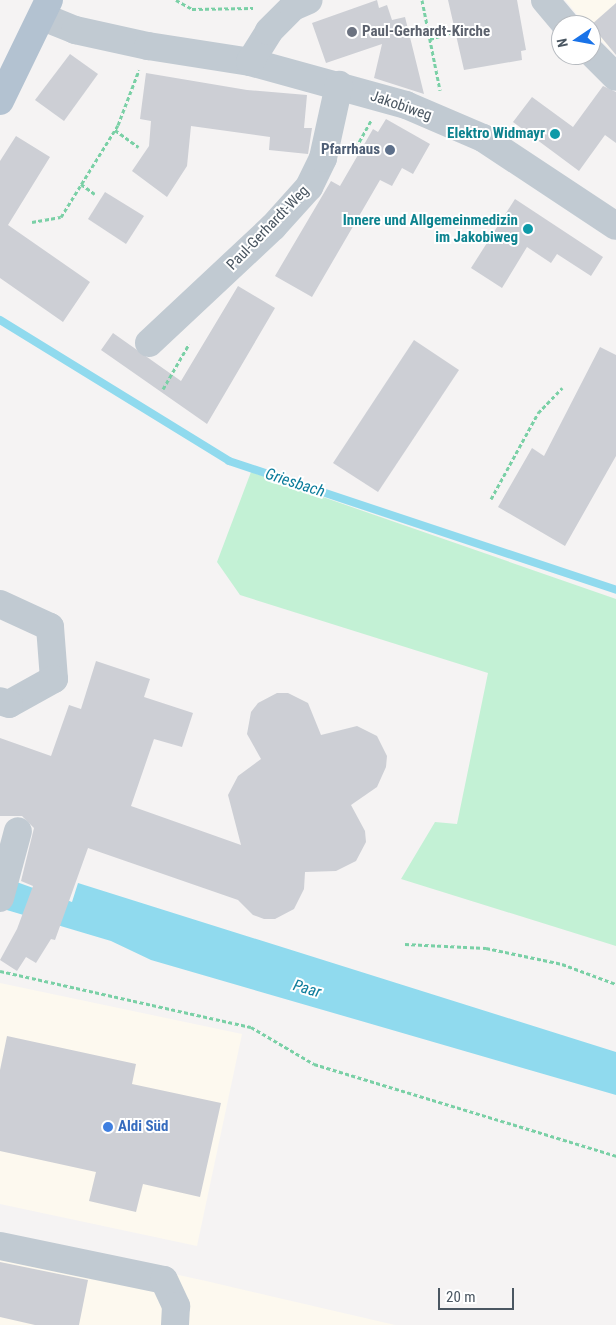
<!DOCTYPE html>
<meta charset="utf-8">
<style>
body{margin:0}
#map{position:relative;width:616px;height:1325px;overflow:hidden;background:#f5f3f3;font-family:"Roboto Condensed",sans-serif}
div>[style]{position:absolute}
.commercial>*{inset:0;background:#fdf9ef}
.green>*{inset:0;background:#c3f1d5}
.water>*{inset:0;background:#90daee}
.stream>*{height:8px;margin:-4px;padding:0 4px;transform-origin:4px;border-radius:4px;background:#90daee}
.building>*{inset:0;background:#cdcfd5}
.path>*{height:3px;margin-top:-1.5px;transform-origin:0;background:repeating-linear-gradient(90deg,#7ad0a6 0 4px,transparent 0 6.5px)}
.minor>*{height:28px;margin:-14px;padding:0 14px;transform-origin:14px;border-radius:14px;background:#c1cad2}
.major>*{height:28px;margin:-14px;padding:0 14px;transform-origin:14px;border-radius:14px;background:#b3c2d1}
.dots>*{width:14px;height:14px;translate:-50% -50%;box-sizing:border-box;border:2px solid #fff;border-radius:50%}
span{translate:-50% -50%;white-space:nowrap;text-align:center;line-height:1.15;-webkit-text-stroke:4px #fff;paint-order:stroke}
.worship-label{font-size:15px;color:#5b616d;font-weight:700}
.left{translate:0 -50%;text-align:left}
.street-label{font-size:15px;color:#4a5661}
.culture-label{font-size:15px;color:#0d838f;font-weight:700}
.right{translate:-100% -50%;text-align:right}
.service-label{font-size:15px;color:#4e5e75;font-weight:700}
.shop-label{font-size:15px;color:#366cbe;font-weight:700}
.water-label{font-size:16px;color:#0c7c9b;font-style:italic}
.north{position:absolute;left:551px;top:15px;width:50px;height:50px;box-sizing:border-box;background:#fff;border:1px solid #b7bbc0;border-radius:50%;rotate:258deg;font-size:14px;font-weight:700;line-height:20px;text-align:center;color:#4a5661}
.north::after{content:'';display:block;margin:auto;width:18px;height:22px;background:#1a73e8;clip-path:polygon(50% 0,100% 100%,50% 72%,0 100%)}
.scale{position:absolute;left:438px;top:1288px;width:76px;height:22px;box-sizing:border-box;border:2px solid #4a5661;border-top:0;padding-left:6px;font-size:15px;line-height:18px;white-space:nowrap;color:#4a5661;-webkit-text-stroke:4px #fff;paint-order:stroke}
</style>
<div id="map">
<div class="commercial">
<i style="clip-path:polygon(565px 0,616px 0,616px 55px,591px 30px,591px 25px,586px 25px)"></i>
<i style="clip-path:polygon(0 983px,242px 1034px,197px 1246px,0 1204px)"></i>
<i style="clip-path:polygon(0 1236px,206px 1281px,395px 1325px,0 1325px)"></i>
</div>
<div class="green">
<i style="clip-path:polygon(251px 472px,616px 599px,616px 946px,401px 879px,435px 822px,457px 824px,488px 673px,240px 595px,217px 562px)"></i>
</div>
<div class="water">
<i style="clip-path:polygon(0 876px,72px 902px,78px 883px,616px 1052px,616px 1095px,151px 960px,111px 941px,0 908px)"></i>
</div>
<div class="stream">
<i style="left:0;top:320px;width:269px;rotate:31.6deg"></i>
<i style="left:229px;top:461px;width:408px;rotate:18.4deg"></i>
</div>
<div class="building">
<i style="clip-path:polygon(377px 0,379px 8px,387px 5px,392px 20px,405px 17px,424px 94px,374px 78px,382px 44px,326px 63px,312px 23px)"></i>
<i style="clip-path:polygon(448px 0,517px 0,526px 50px,521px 51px,522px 60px,464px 70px)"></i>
<i style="clip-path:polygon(616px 3px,616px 55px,591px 25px)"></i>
<i style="clip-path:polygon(70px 54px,98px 74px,64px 121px,35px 100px)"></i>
<i style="clip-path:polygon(146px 73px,247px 90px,307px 95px,304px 128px,312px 128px,308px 154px,269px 150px,270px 137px,191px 126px,187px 166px,167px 197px,132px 171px,149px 146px,151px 121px,140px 119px)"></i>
<i style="clip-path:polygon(603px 86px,616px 92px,616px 143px,605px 135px,579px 171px,513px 122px,532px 97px,573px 127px)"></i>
<i style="clip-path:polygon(386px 119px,430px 144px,413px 174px,402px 168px,392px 186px,380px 180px,312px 297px,275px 276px,331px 181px,340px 186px,373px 129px,378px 132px)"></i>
<i style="clip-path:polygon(16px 136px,50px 157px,8px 225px,90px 282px,63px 322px,0 278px,0 161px)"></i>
<i style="clip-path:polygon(105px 192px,144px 216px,126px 244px,88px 219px)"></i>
<i style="clip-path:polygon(515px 199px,603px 257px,591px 276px,557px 254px,551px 263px,527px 247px,502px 288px,471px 268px)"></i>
<i style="clip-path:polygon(238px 286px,275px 308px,207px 424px,101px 350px,113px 333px,181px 381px)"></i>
<i style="clip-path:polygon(414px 340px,459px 370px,378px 492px,333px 463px)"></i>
<i style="clip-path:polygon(600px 347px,616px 355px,616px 456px,565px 546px,498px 507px,532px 448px,544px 456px)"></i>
<i style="clip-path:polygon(96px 661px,150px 679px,144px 697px,193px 713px,182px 747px,154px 739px,131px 806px,241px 845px,228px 795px,238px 776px,261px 759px,247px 734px,251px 712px,258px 703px,277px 693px,288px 693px,308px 703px,321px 735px,357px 726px,377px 736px,387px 756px,386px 767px,377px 787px,351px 805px,365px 831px,366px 842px,356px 861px,336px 871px,305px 872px,304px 889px,294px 909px,275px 919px,264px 919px,253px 915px,238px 900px,88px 848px,55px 940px,51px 939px,36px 963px,26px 957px,17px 971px,0 960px,17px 929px,33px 886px,21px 881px,34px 828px,22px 816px,0 816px,0 738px,51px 756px,69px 705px,81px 709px)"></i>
<i style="clip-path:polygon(7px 1036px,136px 1064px,132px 1084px,221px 1103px,200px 1197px,143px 1184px,136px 1212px,89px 1201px,96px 1172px,0 1151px,0 1070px)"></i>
<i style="clip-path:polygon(0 1262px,88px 1280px,79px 1325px,35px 1325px,0 1317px)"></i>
</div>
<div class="path">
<i style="left:176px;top:0;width:18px;rotate:29deg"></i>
<i style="left:192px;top:9px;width:61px;rotate:-0.9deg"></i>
<i style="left:422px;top:0;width:92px;rotate:78.7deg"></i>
<i style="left:430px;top:39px;width:21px;rotate:-17deg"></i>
<i style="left:115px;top:130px;width:29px;rotate:36deg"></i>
<i style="left:353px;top:153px;width:37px;rotate:-61deg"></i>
<i style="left:81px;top:184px;width:17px;rotate:36deg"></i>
<i style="left:32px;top:222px;width:29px;rotate:-10deg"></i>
<i style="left:61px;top:217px;width:108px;rotate:-58.2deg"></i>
<i style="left:118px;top:125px;width:59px;rotate:-69.1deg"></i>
<i style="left:163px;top:389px;width:52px;rotate:-60deg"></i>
<i style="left:491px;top:499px;width:98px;rotate:-61.3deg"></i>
<i style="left:538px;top:413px;width:35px;rotate:-46deg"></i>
<i style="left:405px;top:944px;width:81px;rotate:2.8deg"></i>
<i style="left:486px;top:948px;width:78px;rotate:11.9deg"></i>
<i style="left:562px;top:964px;width:58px;rotate:20.3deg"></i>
<i style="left:0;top:971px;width:257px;rotate:12.6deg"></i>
<i style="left:251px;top:1027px;width:73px;rotate:30.4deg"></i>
<i style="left:314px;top:1064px;width:316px;rotate:16.9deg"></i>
</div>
<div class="minor">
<i style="left:545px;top:0;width:33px;rotate:50deg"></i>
<i style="left:43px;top:17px;width:35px;rotate:22deg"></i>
<i style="left:75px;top:30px;width:75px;rotate:12.4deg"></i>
<i style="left:148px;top:46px;width:103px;rotate:8.9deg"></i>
<i style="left:250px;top:62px;width:162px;rotate:15.4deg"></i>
<i style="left:406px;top:105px;width:84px;rotate:23.2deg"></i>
<i style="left:483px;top:138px;width:159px;rotate:33.5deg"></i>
<i style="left:591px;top:52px;width:35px;rotate:45deg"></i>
<i style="left:250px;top:62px;width:36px;rotate:-58deg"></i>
<i style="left:269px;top:31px;width:34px;rotate:-45deg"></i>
<i style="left:293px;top:7px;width:17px;rotate:-24deg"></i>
<i style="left:149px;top:343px;width:170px;rotate:-43.1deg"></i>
<i style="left:273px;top:227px;width:54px;rotate:-48deg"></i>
<i style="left:309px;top:187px;width:32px;rotate:-64deg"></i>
<i style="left:323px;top:158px;width:75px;rotate:-77.6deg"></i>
<i style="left:0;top:604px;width:55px;rotate:24.7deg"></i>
<i style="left:50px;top:627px;width:52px;rotate:85.6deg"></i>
<i style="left:54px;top:679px;width:51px;rotate:150.9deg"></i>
<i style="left:9px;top:704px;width:9px;rotate:-162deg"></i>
<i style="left:0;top:898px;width:69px;rotate:-75deg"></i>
<i style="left:0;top:1246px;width:167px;rotate:11.7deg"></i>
<i style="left:164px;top:1280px;width:29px;rotate:65deg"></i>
<i style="left:176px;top:1306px;width:19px;rotate:93deg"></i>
</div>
<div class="major">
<i style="left:0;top:101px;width:112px;rotate:-64.1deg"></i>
</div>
<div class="dots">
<i style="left:352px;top:32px;background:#6b7280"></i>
<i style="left:555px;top:134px;background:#0f9aa8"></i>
<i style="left:390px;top:150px;background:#5c6f8a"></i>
<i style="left:528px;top:229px;background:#0f9aa8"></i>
<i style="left:108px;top:1127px;background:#3f7fe0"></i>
</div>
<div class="worship-label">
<span class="left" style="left:362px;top:32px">Paul-Gerhardt-Kirche</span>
</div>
<div class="street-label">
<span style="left:401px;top:106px;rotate:19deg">Jakobiweg</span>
<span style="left:268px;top:228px;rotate:-46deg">Paul-Gerhardt-Weg</span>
</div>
<div class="culture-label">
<span class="right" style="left:545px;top:134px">Elektro Widmayr</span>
<span class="right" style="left:518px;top:229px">Innere und Allgemeinmedizin<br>im Jakobiweg</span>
</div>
<div class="service-label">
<span class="right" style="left:380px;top:150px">Pfarrhaus</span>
</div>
<div class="shop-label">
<span class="left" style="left:118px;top:1127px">Aldi Süd</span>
</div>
<div class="water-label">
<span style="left:295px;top:483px;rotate:18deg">Griesbach</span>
<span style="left:307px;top:989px;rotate:16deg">Paar</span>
</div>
<div class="north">N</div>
<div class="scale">20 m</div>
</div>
